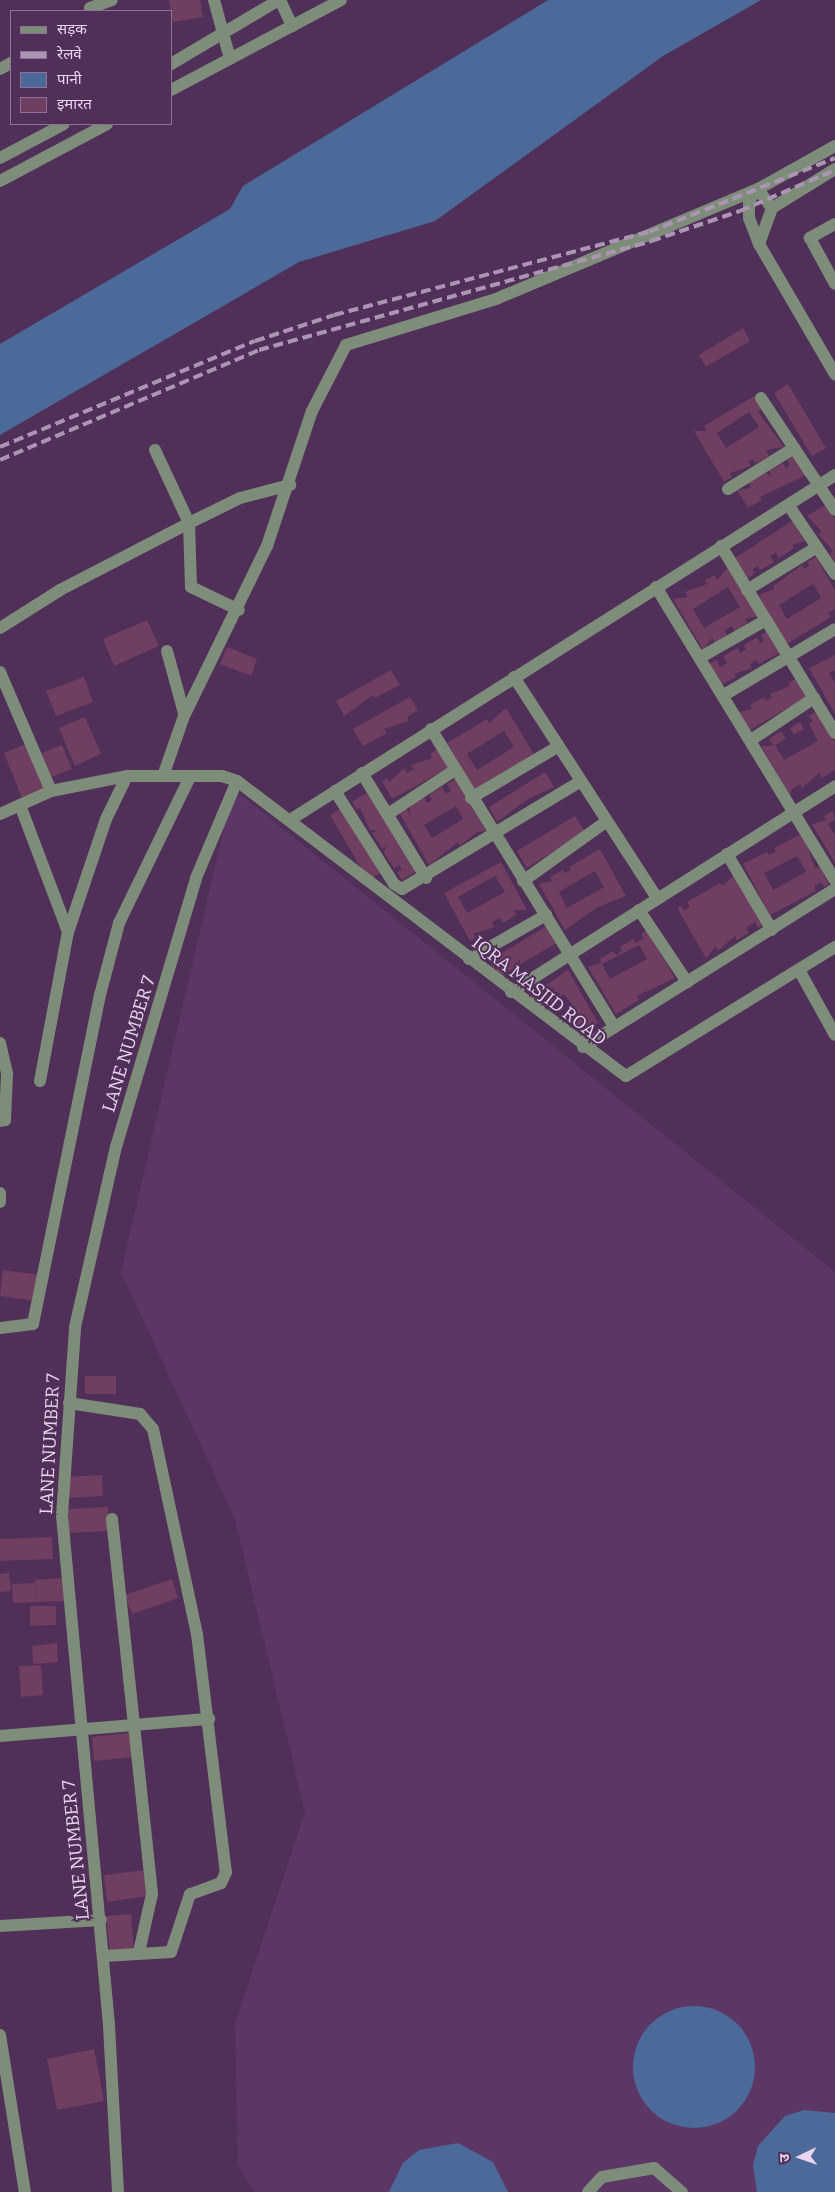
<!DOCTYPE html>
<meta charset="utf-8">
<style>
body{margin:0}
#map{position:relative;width:835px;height:2192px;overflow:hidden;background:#503059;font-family:Bitter,"Noto Sans Devanagari",serif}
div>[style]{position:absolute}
.built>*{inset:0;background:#5c3766}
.water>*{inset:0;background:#4b6a99}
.round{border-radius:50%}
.building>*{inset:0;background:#6f3e60}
.minor>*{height:12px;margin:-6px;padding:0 6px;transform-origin:6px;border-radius:6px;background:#7d8d79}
.rail>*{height:4px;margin-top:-2px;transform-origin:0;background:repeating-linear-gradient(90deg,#ac94b3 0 10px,transparent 0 15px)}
span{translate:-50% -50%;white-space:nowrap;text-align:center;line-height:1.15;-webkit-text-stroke:4px #503059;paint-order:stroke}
.street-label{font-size:18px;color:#e9d5ee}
.legend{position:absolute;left:10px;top:10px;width:162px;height:115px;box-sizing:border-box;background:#503059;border:1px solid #8d7295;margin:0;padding:6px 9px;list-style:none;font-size:15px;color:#e9d5ee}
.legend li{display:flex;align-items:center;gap:10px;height:25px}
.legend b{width:25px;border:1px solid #8d7295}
.north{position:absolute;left:775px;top:2132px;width:50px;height:50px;-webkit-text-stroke:4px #503059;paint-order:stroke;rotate:267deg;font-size:14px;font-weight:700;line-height:20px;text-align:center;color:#e9d5ee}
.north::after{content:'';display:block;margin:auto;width:18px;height:22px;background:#e9d5ee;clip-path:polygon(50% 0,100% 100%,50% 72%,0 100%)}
</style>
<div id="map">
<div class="built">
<i style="clip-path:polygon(233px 789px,835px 1272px,835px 2192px,254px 2192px,238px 2165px,235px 2024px,305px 1812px,235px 1519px,121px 1272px)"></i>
</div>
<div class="water">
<i style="clip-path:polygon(548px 0,761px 0,663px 56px,435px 221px,299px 262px,0 435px,0 344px,230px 209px,243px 186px)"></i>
<i class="round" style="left:633px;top:2006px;width:122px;height:122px"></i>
<i style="clip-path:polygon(804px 2110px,835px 2113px,835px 2192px,757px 2192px,753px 2165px,758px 2146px,785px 2116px)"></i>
<i style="clip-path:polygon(458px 2143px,493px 2162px,508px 2192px,389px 2192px,403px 2163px,419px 2150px)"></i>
</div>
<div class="building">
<i style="clip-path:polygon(169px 0,200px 0,203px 17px,173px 22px)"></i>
<i style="clip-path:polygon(743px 328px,750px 341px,706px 367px,699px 355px)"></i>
<i style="clip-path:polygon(788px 384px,826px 448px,812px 456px,774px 393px)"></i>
<i style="clip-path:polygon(evenodd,754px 396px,762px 410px,758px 412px,784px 447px,766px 450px,769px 456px,756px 463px,753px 459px,748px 462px,751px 466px,730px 473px,732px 477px,724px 482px,694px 431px,707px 431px,704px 426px,754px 396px,749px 412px,759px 427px,726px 448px,717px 433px,749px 412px)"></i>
<i style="clip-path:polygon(794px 455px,806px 475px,760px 497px,762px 500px,748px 508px,737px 490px,751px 488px,749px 483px,765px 473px,772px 476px,769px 471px,783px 463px,786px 468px,790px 465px,787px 459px)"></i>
<i style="clip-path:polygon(826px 505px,835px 519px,835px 563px,830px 554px,833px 551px,818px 534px,822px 532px,807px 516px)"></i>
<i style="clip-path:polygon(792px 521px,805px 541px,792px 545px,794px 548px,779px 558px,776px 553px,770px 556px,774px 562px,760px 570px,758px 566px,753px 569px,755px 573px,748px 578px,735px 558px)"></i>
<i style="clip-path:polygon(evenodd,816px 557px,835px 590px,835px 609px,828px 613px,831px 617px,787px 644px,758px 595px,775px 589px,773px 586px,802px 565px,804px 569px,809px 566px,807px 562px,816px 557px,813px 584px,821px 598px,787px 619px,779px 605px,813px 584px)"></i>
<i style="clip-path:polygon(evenodd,730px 565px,760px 616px,745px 619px,747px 623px,734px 631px,732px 626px,725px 630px,727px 635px,715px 643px,712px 638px,703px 650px,673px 599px,688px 597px,685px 592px,707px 584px,705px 580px,714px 575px,717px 580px,730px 565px,728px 587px,740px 607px,704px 628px,693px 609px,728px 587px)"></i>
<i style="clip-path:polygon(147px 620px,159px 646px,114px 666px,103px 639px)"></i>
<i style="clip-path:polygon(769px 630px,781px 652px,759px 664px,757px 660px,750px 664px,752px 668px,734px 674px,736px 677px,721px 685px,709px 664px,716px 660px,720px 667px,727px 663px,723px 656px,738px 648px,740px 653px,746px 649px,744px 645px,757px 637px,760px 643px,764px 640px,761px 635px)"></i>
<i style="clip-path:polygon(227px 647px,257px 659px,251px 676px,220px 664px)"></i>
<i style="clip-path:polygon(835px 655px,835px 670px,829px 673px,835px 683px,835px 714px,809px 668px)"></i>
<i style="clip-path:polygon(391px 670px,400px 685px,375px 698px,373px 695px,344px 716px,336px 701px)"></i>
<i style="clip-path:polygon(84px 677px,93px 702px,56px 716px,46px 691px)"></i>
<i style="clip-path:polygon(797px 678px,808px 696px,750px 730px,739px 712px,753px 709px,750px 705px,764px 697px,766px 701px,772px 698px,770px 694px,790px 686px,788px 683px)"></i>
<i style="clip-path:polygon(410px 697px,418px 710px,407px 717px,409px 721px,384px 729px,387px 733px,363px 746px,353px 729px)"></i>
<i style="clip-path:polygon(evenodd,506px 708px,535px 756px,500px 773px,502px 776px,476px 792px,447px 743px,487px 719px,489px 723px,506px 708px,504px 731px,514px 747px,477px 770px,467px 754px,504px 731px)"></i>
<i style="clip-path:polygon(817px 711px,835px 742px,835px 770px,822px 778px,819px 773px,802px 788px,800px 784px,792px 789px,790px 795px,761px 746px,774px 745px,769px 739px,781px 731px,786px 739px,775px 745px,784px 760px,818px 741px,809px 724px,813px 722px,809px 716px)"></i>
<i style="clip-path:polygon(85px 717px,101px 754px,75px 766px,59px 728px)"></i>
<i style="clip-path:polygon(800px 722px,804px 729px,794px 735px,790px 728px)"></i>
<i style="clip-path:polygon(26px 744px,44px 790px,22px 798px,4px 753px)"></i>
<i style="clip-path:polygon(62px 745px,72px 769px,51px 777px,42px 753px)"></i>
<i style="clip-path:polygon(438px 749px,448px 768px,392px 799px,382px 781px,387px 778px,389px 782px,404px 768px,407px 773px,414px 769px,411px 765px,432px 758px,430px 754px)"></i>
<i style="clip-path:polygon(545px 772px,554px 787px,528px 799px,497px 822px,489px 807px)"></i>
<i style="clip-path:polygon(evenodd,456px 779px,486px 831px,477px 832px,460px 846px,458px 842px,429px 865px,399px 812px,406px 808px,411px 816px,409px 806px,424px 797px,427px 803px,432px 800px,429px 795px,442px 787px,446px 794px,451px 791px,447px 784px,456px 779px,456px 806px,463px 819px,432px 838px,424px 825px,456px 806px)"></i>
<i style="clip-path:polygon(368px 792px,418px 870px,402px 880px,397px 872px,402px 870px,399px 865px,394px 868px,384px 853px,386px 846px,382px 849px,372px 833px,377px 830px,370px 830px,360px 808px,357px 810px,352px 802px)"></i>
<i style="clip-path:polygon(343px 807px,382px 872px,368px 880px,330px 815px)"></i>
<i style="clip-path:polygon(833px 811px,835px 820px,828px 824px,835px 835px,835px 863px,812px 824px,826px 820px,824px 816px)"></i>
<i style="clip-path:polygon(575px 816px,585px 832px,527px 868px,517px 851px)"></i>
<i style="clip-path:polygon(evenodd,803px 833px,815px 868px,820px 866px,829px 884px,824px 887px,822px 882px,814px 886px,816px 891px,770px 915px,743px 864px,767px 852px,769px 855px,776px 852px,774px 848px,803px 833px,797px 856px,806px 872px,773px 890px,764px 873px,797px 856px)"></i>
<i style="clip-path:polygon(evenodd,600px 849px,626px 896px,598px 907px,565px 930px,539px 884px,552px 881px,550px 877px,563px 870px,565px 873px,571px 870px,569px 867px,600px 849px,595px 871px,604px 887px,567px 908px,559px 892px,595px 871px)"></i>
<i style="clip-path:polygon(evenodd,501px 862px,527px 910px,514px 910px,516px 915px,503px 923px,500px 918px,492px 922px,495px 927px,473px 934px,476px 938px,470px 941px,444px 893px,501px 862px,495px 876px,505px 892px,467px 913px,458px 897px,495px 876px)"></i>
<i style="clip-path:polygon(734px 875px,763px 925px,758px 928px,755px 922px,746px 928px,749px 933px,737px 940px,735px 936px,718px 951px,716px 946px,706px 958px,677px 908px,681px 906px,684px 911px,690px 907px,687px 902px,720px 883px,722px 886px)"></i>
<i style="clip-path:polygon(548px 925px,558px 942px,499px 977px,489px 961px)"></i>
<i style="clip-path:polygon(evenodd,647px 931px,675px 978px,637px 996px,639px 1000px,616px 1014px,588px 967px,601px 963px,600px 959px,613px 951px,616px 955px,622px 951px,620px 947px,633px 939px,635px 943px,644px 939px,641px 934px,647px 931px,639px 945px,647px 959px,610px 979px,602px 964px,639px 945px)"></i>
<i style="clip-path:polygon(568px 970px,598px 1023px,581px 1034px,568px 1014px,575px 1009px,564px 994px,540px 1010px,531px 996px)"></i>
<i style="clip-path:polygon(3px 1270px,40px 1275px,37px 1301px,0 1296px)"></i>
<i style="clip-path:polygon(85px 1376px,116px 1376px,116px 1394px,85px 1394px)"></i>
<i style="clip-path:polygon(102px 1475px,103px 1496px,67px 1498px,66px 1477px)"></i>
<i style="clip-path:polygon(108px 1507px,109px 1531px,69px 1533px,68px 1509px)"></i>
<i style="clip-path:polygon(52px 1537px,53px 1559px,0 1561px,0 1539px)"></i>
<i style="clip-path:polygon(9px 1573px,11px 1591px,0 1592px,0 1574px)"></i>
<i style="clip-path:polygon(65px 1578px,66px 1601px,36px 1602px,35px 1580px)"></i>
<i style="clip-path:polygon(172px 1579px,178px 1598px,132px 1614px,125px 1595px)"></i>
<i style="clip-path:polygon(35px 1583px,36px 1602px,13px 1603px,12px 1584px)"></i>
<i style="clip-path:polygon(30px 1606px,56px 1606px,56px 1625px,30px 1626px)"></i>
<i style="clip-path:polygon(57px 1643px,58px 1662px,33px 1664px,32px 1646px)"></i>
<i style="clip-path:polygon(41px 1665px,43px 1695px,21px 1697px,19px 1666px)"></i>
<i style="clip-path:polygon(131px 1733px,134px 1757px,94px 1761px,92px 1737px)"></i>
<i style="clip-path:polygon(145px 1870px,148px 1896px,107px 1902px,104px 1875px)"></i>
<i style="clip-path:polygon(131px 1914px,134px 1951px,110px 1953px,106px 1916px)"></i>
<i style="clip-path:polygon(94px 2049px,104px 2101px,57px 2110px,47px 2059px)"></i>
</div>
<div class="minor">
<i style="left:214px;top:0;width:61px;rotate:74.8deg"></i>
<i style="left:280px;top:0;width:29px;rotate:65deg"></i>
<i style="left:90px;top:8px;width:23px;rotate:-20deg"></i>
<i style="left:171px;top:64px;width:126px;rotate:-30.7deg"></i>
<i style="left:0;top:69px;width:13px;rotate:-29deg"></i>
<i style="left:171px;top:90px;width:192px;rotate:-27.9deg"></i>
<i style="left:835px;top:146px;width:88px;rotate:150.8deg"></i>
<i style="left:758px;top:189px;width:14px;rotate:129deg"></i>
<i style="left:749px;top:200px;width:18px;rotate:90deg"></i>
<i style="left:749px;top:218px;width:28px;rotate:69deg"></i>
<i style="left:759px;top:244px;width:151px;rotate:59.7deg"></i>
<i style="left:0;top:158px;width:72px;rotate:-28deg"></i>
<i style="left:0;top:181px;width:121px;rotate:-28deg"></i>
<i style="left:835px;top:224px;width:29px;rotate:151deg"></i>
<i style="left:810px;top:238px;width:52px;rotate:61.5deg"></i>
<i style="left:759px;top:244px;width:38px;rotate:-70deg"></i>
<i style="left:772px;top:208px;width:74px;rotate:-31.8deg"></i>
<i style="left:761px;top:398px;width:134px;rotate:56.5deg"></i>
<i style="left:155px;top:450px;width:81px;rotate:65deg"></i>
<i style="left:189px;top:523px;width:64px;rotate:88.2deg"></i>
<i style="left:191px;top:587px;width:53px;rotate:25.6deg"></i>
<i style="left:728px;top:489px;width:78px;rotate:-31.8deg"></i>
<i style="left:789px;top:506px;width:82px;rotate:55.9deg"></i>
<i style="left:721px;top:546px;width:219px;rotate:58.6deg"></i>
<i style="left:656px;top:587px;width:343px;rotate:58.6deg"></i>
<i style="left:747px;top:590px;width:82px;rotate:-31.6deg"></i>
<i style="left:0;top:628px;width:71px;rotate:-32.3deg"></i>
<i style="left:60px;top:590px;width:145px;rotate:-27.4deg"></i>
<i style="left:189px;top:523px;width:57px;rotate:-26.1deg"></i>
<i style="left:240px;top:498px;width:52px;rotate:-14.6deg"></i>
<i style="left:167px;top:651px;width:64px;rotate:74.7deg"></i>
<i style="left:701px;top:657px;width:75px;rotate:-29.6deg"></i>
<i style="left:0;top:672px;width:129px;rotate:66.8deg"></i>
<i style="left:514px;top:677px;width:263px;rotate:57.1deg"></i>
<i style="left:724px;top:695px;width:129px;rotate:-30.7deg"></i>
<i style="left:431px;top:729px;width:350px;rotate:58.4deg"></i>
<i style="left:751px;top:740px;width:76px;rotate:-33.7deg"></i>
<i style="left:362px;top:773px;width:123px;rotate:58.6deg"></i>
<i style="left:163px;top:776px;width:64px;rotate:-70.7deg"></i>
<i style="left:184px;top:716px;width:189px;rotate:-64deg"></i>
<i style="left:267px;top:546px;width:142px;rotate:-71.6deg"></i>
<i style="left:312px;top:411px;width:74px;rotate:-62.7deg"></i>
<i style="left:346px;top:345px;width:157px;rotate:-17deg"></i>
<i style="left:496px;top:299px;width:284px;rotate:-22.8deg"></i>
<i style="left:758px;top:189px;width:24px;rotate:54deg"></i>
<i style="left:335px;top:791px;width:110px;rotate:57.6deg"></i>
<i style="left:394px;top:884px;width:9px;rotate:32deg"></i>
<i style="left:402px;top:889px;width:209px;rotate:-31.1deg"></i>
<i style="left:471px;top:798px;width:102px;rotate:-30.6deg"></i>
<i style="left:20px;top:805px;width:136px;rotate:69.3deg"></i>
<i style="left:0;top:814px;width:56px;rotate:-24.3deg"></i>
<i style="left:51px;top:791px;width:77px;rotate:-11.2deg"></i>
<i style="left:127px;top:776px;width:95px"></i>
<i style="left:222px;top:776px;width:16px;rotate:18deg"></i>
<i style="left:237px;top:781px;width:488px;rotate:37.2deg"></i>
<i style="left:626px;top:1076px;width:246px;rotate:-31.7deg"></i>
<i style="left:388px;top:814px;width:80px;rotate:-33.3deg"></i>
<i style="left:290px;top:820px;width:645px;rotate:-32.33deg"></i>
<i style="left:727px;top:854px;width:88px;rotate:59.4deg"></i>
<i style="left:523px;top:881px;width:103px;rotate:-35.5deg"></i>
<i style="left:639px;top:910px;width:87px;rotate:56.3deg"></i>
<i style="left:469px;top:959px;width:89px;rotate:-29.7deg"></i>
<i style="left:799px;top:970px;width:74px;rotate:61deg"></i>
<i style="left:511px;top:992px;width:384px;rotate:-32.4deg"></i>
<i style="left:0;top:1043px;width:32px;rotate:77deg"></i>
<i style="left:7px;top:1074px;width:46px;rotate:92.5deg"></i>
<i style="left:5px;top:1120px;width:5px;rotate:169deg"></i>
<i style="left:583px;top:1047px;width:297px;rotate:-32.1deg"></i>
<i style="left:40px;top:1081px;width:152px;rotate:-79.4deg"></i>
<i style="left:68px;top:932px;width:119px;rotate:-71.4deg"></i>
<i style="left:106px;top:819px;width:48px;rotate:-64deg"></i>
<i style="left:0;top:1193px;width:9px;rotate:90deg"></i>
<i style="left:0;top:1328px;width:33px;rotate:-7deg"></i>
<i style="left:33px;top:1324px;width:336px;rotate:-78.5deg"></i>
<i style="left:100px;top:995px;width:74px;rotate:-75.2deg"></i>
<i style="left:119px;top:923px;width:162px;rotate:-64.1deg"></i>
<i style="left:69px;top:1403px;width:72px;rotate:8.8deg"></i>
<i style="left:140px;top:1414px;width:20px;rotate:49deg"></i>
<i style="left:153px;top:1429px;width:210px;rotate:77.9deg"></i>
<i style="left:197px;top:1634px;width:240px;rotate:83.1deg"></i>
<i style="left:226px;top:1872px;width:12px;rotate:114deg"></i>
<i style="left:221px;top:1883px;width:33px;rotate:160deg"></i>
<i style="left:190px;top:1894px;width:61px;rotate:108.1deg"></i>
<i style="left:171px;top:1952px;width:67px;rotate:176.6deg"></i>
<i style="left:112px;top:1519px;width:377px;rotate:83.9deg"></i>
<i style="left:152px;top:1894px;width:59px;rotate:102.6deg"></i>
<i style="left:0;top:1736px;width:210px;rotate:-4.7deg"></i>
<i style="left:0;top:1926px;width:101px;rotate:-3.4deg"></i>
<i style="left:0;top:2035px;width:159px;rotate:81deg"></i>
<i style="left:118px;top:2192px;width:167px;rotate:-93.1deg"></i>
<i style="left:109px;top:2025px;width:512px;rotate:-95.27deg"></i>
<i style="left:62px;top:1515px;width:188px;rotate:-86deg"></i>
<i style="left:75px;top:1327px;width:185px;rotate:-77.2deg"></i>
<i style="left:116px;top:1147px;width:281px;rotate:-73.4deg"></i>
<i style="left:196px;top:878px;width:105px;rotate:-67.1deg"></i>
<i style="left:588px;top:2192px;width:21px;rotate:-47deg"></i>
<i style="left:602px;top:2177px;width:53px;rotate:-9.8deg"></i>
<i style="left:654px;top:2168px;width:37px;rotate:41deg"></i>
</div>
<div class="rail">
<i style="left:0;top:447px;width:276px;rotate:-22.6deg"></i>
<i style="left:255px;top:341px;width:83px;rotate:-18.2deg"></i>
<i style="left:334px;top:315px;width:326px;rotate:-14.8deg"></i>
<i style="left:649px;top:232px;width:200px;rotate:-21.7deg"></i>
<i style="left:0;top:460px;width:281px;rotate:-23deg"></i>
<i style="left:259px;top:350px;width:407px;rotate:-15.5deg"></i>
<i style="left:651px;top:241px;width:94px;rotate:-18.6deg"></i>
<i style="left:740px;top:211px;width:103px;rotate:-23.3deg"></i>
</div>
<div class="street-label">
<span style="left:539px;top:991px;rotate:38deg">IQRA MASJID ROAD</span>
<span style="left:129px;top:1044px;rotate:-73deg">LANE NUMBER 7</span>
<span style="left:50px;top:1444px;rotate:-87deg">LANE NUMBER 7</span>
<span style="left:76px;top:1850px;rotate:-96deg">LANE NUMBER 7</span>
</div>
<ul class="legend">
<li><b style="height:6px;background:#7d8d79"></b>सड़क</li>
<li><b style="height:6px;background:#ac94b3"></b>रेलवे</li>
<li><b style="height:14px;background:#4b6a99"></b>पानी</li>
<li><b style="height:14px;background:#6f3e60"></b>इमारत</li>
</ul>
<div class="north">उ</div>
</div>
